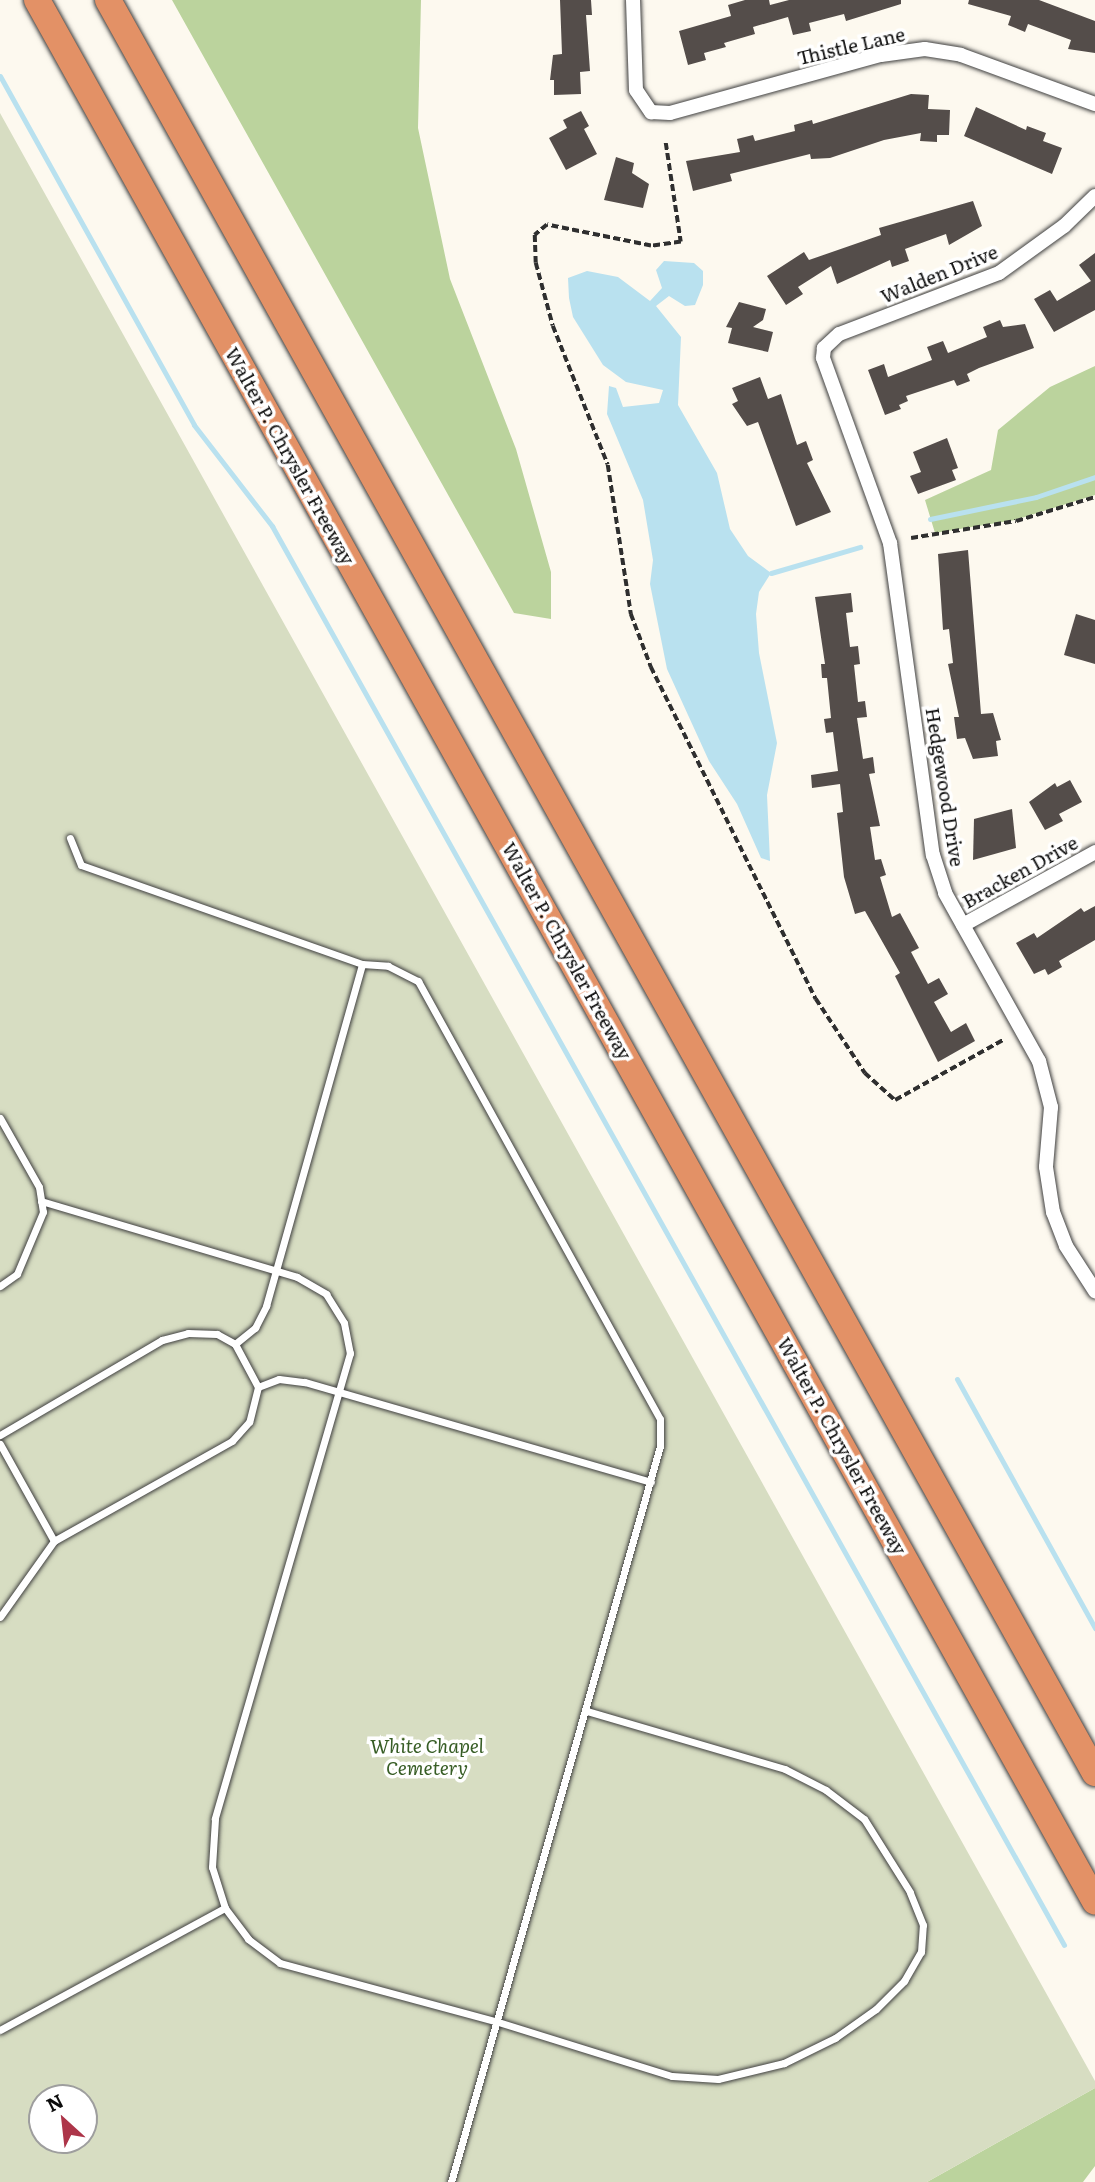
<!DOCTYPE html>
<style>
body{margin:0}
#map{position:relative;width:1095px;height:2182px;overflow:hidden;background:#fdf9ef;font-family:Literata,serif}
div>[style]{position:absolute}
.forest>*{inset:0;background:#bbd39d}
.cemetery>*{inset:0;background:#d7ddc2}
.water>*{inset:0;background:#b9e1ef}
.stream>*{height:5px;margin:-2.5px;padding:0 2.5px;transform-origin:2.5px;border-radius:2.5px;background:#b9e1ef}
.building>*{inset:0;background:#544d4a}
.path>*{height:3.5px;margin-top:-1.75px;transform-origin:0;background:repeating-linear-gradient(90deg,#2f2f2f 0 7px,transparent 0 10.5px)}
.roads{filter:drop-shadow(0 0 2px #404040) drop-shadow(0 0 2px #404040)}
.service>*{height:7px;margin:-3.5px;padding:0 3.5px;transform-origin:3.5px;border-radius:3.5px;background:#fff}
.minor>*{height:14px;margin:-7px;padding:0 7px;transform-origin:7px;border-radius:7px;background:#fff}
.motorway>*{height:26px;margin:-13px;padding:0 13px;transform-origin:13px;border-radius:13px;background:#e39166}
span{translate:-50% -50%;white-space:nowrap;text-align:center;line-height:1.15;-webkit-text-stroke:7px #fff;paint-order:stroke}
.street-label{font-size:19px;color:#0d0d0d}
.park-label{font-size:19px;color:#375d25;font-style:italic}
.north{position:absolute;left:28px;top:2084px;width:70px;height:70px;box-sizing:border-box;background:#fff;border:2px solid #9e9e9e;border-radius:50%;rotate:333deg;font-size:19px;font-weight:700;line-height:28px;text-align:center;color:#0d0d0d}
.north::after{content:'';display:block;margin:auto;width:24px;height:32px;background:#ad3549;clip-path:polygon(50% 0,100% 100%,50% 72%,0 100%)}
</style>
<div id="map">
<div class="forest">
<i style="clip-path:polygon(172px 0,421px 0,418px 128px,450px 279px,516px 449px,551px 572px,551px 619px,514px 613px)"></i>
<i style="clip-path:polygon(1095px 366px,1095px 495px,1015px 520px,935px 533px,925px 500px,991px 470px,998px 430px,1050px 387px)"></i>
<i style="clip-path:polygon(1095px 2088px,1095px 2166px,1083px 2182px,927px 2182px)"></i>
</div>
<div class="cemetery">
<i style="clip-path:polygon(evenodd,0 113px,1095px 2081px,1095px 2088px,927px 2182px,0 2182px,0 113px,42px 2098px,84px 2098px,84px 2140px,42px 2140px,42px 2098px)"></i>
</div>
<div class="water">
<i style="clip-path:polygon(664px 261px,694px 263px,703px 271px,703px 285px,695px 305px,685px 306px,669px 296px,656px 306px,681px 337px,678px 405px,717px 473px,730px 529px,748px 556px,771px 573px,759px 592px,756px 614px,759px 653px,777px 743px,767px 795px,770px 861px,761px 858px,737px 804px,709px 761px,667px 669px,650px 584px,653px 560px,643px 500px,607px 414px,609px 386px,616px 388px,623px 407px,659px 403px,663px 390px,626px 382px,603px 365px,573px 317px,569px 298px,568px 278px,587px 271px,618px 277px,650px 301px,662px 288px,656px 270px)"></i>
</div>
<div class="stream">
<i style="left:0;top:76px;width:399px;rotate:60.9deg"></i>
<i style="left:194px;top:425px;width:128px;rotate:52.3deg"></i>
<i style="left:272px;top:526px;width:1625px;rotate:60.83deg"></i>
<i style="left:930px;top:519px;width:108px;rotate:-11.7deg"></i>
<i style="left:1036px;top:497px;width:62px;rotate:-18.7deg"></i>
<i style="left:771px;top:573px;width:93px;rotate:-16.3deg"></i>
<i style="left:957px;top:1379px;width:285px;rotate:61deg"></i>
</div>
<div class="building">
<i style="clip-path:polygon(560px 0,591px 0,592px 15px,586px 15px,590px 71px,580px 72px,581px 94px,554px 95px,554px 80px,550px 80px,553px 55px,562px 54px)"></i>
<i style="clip-path:polygon(745px 0,769px 0,770px 5px,789px 0,901px 0,901px 4px,846px 21px,844px 14px,809px 23px,811px 31px,793px 35px,788px 17px,753px 27px,755px 34px,724px 43px,726px 47px,704px 53px,706px 60px,688px 65px,679px 31px,731px 16px,728px 5px)"></i>
<i style="clip-path:polygon(969px 0,1039px 0,1095px 21px,1095px 53px,1068px 49px,1071px 40px,1028px 24px,1025px 32px,1008px 25px,1011px 16px,968px 4px)"></i>
<i style="clip-path:polygon(911px 94px,929px 95px,928px 109px,950px 110px,949px 135px,937px 135px,937px 142px,920px 141px,921px 133px,884px 140px,830px 158px,811px 159px,810px 154px,730px 174px,732px 181px,693px 191px,686px 161px,740px 152px,737px 139px,753px 135px,755px 141px,795px 131px,794px 125px,812px 120px,813px 124px)"></i>
<i style="clip-path:polygon(976px 107px,1026px 130px,1027px 126px,1046px 133px,1043px 141px,1062px 148px,1052px 174px,964px 136px)"></i>
<i style="clip-path:polygon(581px 111px,589px 126px,584px 129px,597px 154px,566px 170px,549px 138px,567px 128px,563px 120px)"></i>
<i style="clip-path:polygon(616px 157px,634px 163px,632px 173px,649px 184px,643px 208px,604px 200px)"></i>
<i style="clip-path:polygon(973px 201px,982px 226px,949px 245px,946px 234px,905px 249px,909px 261px,892px 267px,890px 260px,837px 284px,831px 266px,798px 287px,803px 294px,786px 305px,767px 276px,804px 252px,809px 260px,881px 235px,879px 228px)"></i>
<i style="clip-path:polygon(1095px 253px,1095px 310px,1054px 332px,1034px 299px,1050px 290px,1057px 301px,1091px 281px,1079px 265px)"></i>
<i style="clip-path:polygon(739px 302px,766px 309px,763px 320px,753px 327px,773px 332px,768px 352px,728px 343px,732px 328px,726px 327px)"></i>
<i style="clip-path:polygon(1000px 320px,1003px 327px,1025px 324px,1034px 348px,979px 368px,967px 374px,970px 381px,957px 386px,954px 380px,906px 396px,908px 401px,899px 405px,901px 409px,885px 415px,868px 370px,884px 364px,888px 377px,932px 360px,927px 347px,943px 341px,948px 353px,987px 337px,983px 327px)"></i>
<i style="clip-path:polygon(760px 377px,768px 399px,781px 394px,797px 445px,806px 441px,813px 460px,807px 463px,831px 512px,796px 526px,758px 422px,747px 426px,732px 404px,738px 401px,732px 388px)"></i>
<i style="clip-path:polygon(947px 438px,958px 468px,952px 470px,956px 480px,918px 494px,910px 476px,921px 472px,913px 452px)"></i>
<i style="clip-path:polygon(968px 550px,981px 714px,993px 713px,1001px 740px,996px 741px,998px 756px,973px 759px,965px 738px,957px 739px,954px 717px,959px 717px,948px 664px,953px 663px,949px 629px,943px 630px,938px 554px)"></i>
<i style="clip-path:polygon(851px 593px,853px 612px,846px 613px,850px 647px,858px 646px,860px 664px,854px 665px,858px 702px,865px 701px,867px 717px,857px 718px,863px 759px,873px 757px,875px 773px,869px 774px,880px 826px,870px 827px,875px 860px,881px 859px,886px 875px,880px 877px,892px 917px,900px 913px,919px 948px,911px 952px,928px 984px,939px 978px,948px 994px,934px 1002px,951px 1032px,966px 1023px,975px 1041px,938px 1062px,895px 976px,900px 973px,865px 911px,855px 914px,844px 877px,837px 813px,843px 812px,840px 784px,812px 788px,811px 775px,838px 771px,833px 732px,826px 733px,824px 719px,831px 718px,827px 678px,822px 678px,821px 664px,825px 664px,815px 597px)"></i>
<i style="clip-path:polygon(1076px 614px,1095px 620px,1095px 664px,1064px 655px)"></i>
<i style="clip-path:polygon(1070px 780px,1082px 802px,1059px 814px,1063px 821px,1045px 830px,1029px 802px,1055px 783px,1057px 787px)"></i>
<i style="clip-path:polygon(1012px 809px,1016px 848px,973px 860px,974px 819px)"></i>
<i style="clip-path:polygon(1095px 906px,1095px 940px,1059px 961px,1062px 967px,1048px 975px,1045px 969px,1034px 974px,1016px 943px,1034px 933px,1037px 938px,1081px 908px,1084px 912px)"></i>
</div>
<div class="path">
<i style="left:666px;top:143px;width:100px;rotate:81.4deg"></i>
<i style="left:681px;top:242px;width:30px;rotate:172deg"></i>
<i style="left:651px;top:246px;width:106px;rotate:-168.6deg"></i>
<i style="left:547px;top:225px;width:16px;rotate:140deg"></i>
<i style="left:535px;top:235px;width:28px;rotate:88deg"></i>
<i style="left:536px;top:263px;width:65px;rotate:74.9deg"></i>
<i style="left:553px;top:326px;width:149px;rotate:68.4deg"></i>
<i style="left:608px;top:465px;width:151px;rotate:81.2deg"></i>
<i style="left:631px;top:614px;width:57px;rotate:69.3deg"></i>
<i style="left:651px;top:667px;width:371px;rotate:63.6deg"></i>
<i style="left:816px;top:999px;width:89px;rotate:56.5deg"></i>
<i style="left:865px;top:1073px;width:40px;rotate:42deg"></i>
<i style="left:895px;top:1100px;width:124px;rotate:-29.1deg"></i>
<i style="left:911px;top:538px;width:106px;rotate:-9.2deg"></i>
<i style="left:1016px;top:521px;width:83px;rotate:-16.9deg"></i>
</div>
<div class="roads">
<div class="service">
<i style="left:70px;top:838px;width:29px;rotate:68deg"></i>
<i style="left:81px;top:865px;width:298px;rotate:19.4deg"></i>
<i style="left:0;top:1118px;width:79px;rotate:60.5deg"></i>
<i style="left:39px;top:1187px;width:25px;rotate:81deg"></i>
<i style="left:43px;top:1212px;width:67px;rotate:112.8deg"></i>
<i style="left:17px;top:1274px;width:21px;rotate:145deg"></i>
<i style="left:41px;top:1201px;width:267px;rotate:16.5deg"></i>
<i style="left:297px;top:1277px;width:34px;rotate:30deg"></i>
<i style="left:326px;top:1294px;width:34px;rotate:58deg"></i>
<i style="left:344px;top:1323px;width:31px;rotate:79deg"></i>
<i style="left:350px;top:1353px;width:485px;rotate:106.2deg"></i>
<i style="left:215px;top:1819px;width:48px;rotate:93.6deg"></i>
<i style="left:212px;top:1867px;width:43px;rotate:72.4deg"></i>
<i style="left:225px;top:1908px;width:39px;rotate:53deg"></i>
<i style="left:248px;top:1939px;width:40px;rotate:37deg"></i>
<i style="left:280px;top:1963px;width:223px;rotate:15.1deg"></i>
<i style="left:495px;top:2021px;width:185px;rotate:17.3deg"></i>
<i style="left:672px;top:2076px;width:46px;rotate:3.7deg"></i>
<i style="left:718px;top:2079px;width:68px;rotate:-13.6deg"></i>
<i style="left:784px;top:2063px;width:57px;rotate:-26.1deg"></i>
<i style="left:835px;top:2038px;width:50px;rotate:-35.3deg"></i>
<i style="left:876px;top:2009px;width:40px;rotate:-45deg"></i>
<i style="left:904px;top:1981px;width:34px;rotate:-60deg"></i>
<i style="left:921px;top:1952px;width:27px;rotate:-86deg"></i>
<i style="left:923px;top:1925px;width:35px;rotate:-112deg"></i>
<i style="left:910px;top:1892px;width:86px;rotate:-122.2deg"></i>
<i style="left:864px;top:1819px;width:48px;rotate:-142.7deg"></i>
<i style="left:826px;top:1790px;width:46px;rotate:-152.9deg"></i>
<i style="left:785px;top:1769px;width:206px;rotate:-163.7deg"></i>
<i style="left:235px;top:1344px;width:26px;rotate:-39deg"></i>
<i style="left:255px;top:1328px;width:25px;rotate:-63deg"></i>
<i style="left:266px;top:1306px;width:355px;rotate:-74.3deg"></i>
<i style="left:362px;top:964px;width:26px;rotate:4deg"></i>
<i style="left:388px;top:966px;width:34px;rotate:27deg"></i>
<i style="left:418px;top:981px;width:500px;rotate:61.08deg"></i>
<i style="left:660px;top:1419px;width:27px;rotate:90deg"></i>
<i style="left:660px;top:1446px;width:765px;rotate:105.85deg"></i>
<i style="left:258px;top:1387px;width:22px;rotate:-21deg"></i>
<i style="left:279px;top:1379px;width:26px;rotate:7deg"></i>
<i style="left:305px;top:1382px;width:360px;rotate:16.1deg"></i>
<i style="left:0;top:1435px;width:188px;rotate:-30.4deg"></i>
<i style="left:162px;top:1340px;width:27px;rotate:-15deg"></i>
<i style="left:188px;top:1333px;width:29px;rotate:2deg"></i>
<i style="left:217px;top:1334px;width:21px;rotate:29deg"></i>
<i style="left:235px;top:1344px;width:49px;rotate:61.9deg"></i>
<i style="left:258px;top:1387px;width:36px;rotate:104deg"></i>
<i style="left:249px;top:1422px;width:25px;rotate:132deg"></i>
<i style="left:232px;top:1441px;width:204px;rotate:150.7deg"></i>
<i style="left:54px;top:1541px;width:93px;rotate:125.4deg"></i>
<i style="left:0;top:1444px;width:111px;rotate:60.9deg"></i>
<i style="left:0;top:2030px;width:256px;rotate:-28.5deg"></i>
</div>
<div class="minor">
<i style="left:633px;top:0;width:90px;rotate:88.1deg"></i>
<i style="left:636px;top:90px;width:27px;rotate:56deg"></i>
<i style="left:651px;top:112px;width:19px;rotate:3deg"></i>
<i style="left:670px;top:113px;width:219px;rotate:-15.4deg"></i>
<i style="left:881px;top:55px;width:44px;rotate:-7.8deg"></i>
<i style="left:925px;top:49px;width:36px;rotate:9deg"></i>
<i style="left:961px;top:55px;width:143px;rotate:20.1deg"></i>
<i style="left:1095px;top:196px;width:43px;rotate:135.9deg"></i>
<i style="left:1064px;top:226px;width:80px;rotate:144.1deg"></i>
<i style="left:999px;top:273px;width:171px;rotate:159.1deg"></i>
<i style="left:839px;top:334px;width:21px;rotate:137deg"></i>
<i style="left:824px;top:348px;width:10px;rotate:96deg"></i>
<i style="left:823px;top:358px;width:197px;rotate:70.1deg"></i>
<i style="left:890px;top:543px;width:315px;rotate:82.2deg"></i>
<i style="left:933px;top:855px;width:40px;rotate:72deg"></i>
<i style="left:945px;top:893px;width:193px;rotate:60.8deg"></i>
<i style="left:1039px;top:1061px;width:48px;rotate:75.4deg"></i>
<i style="left:1051px;top:1107px;width:60px;rotate:94.8deg"></i>
<i style="left:1046px;top:1167px;width:46px;rotate:81.2deg"></i>
<i style="left:1053px;top:1212px;width:36px;rotate:69deg"></i>
<i style="left:1066px;top:1246px;width:54px;rotate:57.2deg"></i>
<i style="left:963px;top:925px;width:151px;rotate:-28.9deg"></i>
</div>
<div class="motorway">
<i style="left:37px;top:0;width:2176px;rotate:60.91deg"></i>
<i style="left:108px;top:0;width:2029px;rotate:60.9deg"></i>
</div>
</div>
<div class="street-label">
<span style="left:851px;top:46px;rotate:-13deg">Thistle Lane</span>
<span style="left:939px;top:274px;rotate:-22deg">Walden Drive</span>
<span style="left:290px;top:456px;rotate:61deg">Walter P. Chrysler Freeway</span>
<span style="left:945px;top:787px;rotate:81deg">Hedgewood Drive</span>
<span style="left:1020px;top:872px;rotate:-29deg">Bracken Drive</span>
<span style="left:567px;top:951px;rotate:61deg">Walter P. Chrysler Freeway</span>
<span style="left:842px;top:1446px;rotate:61deg">Walter P. Chrysler Freeway</span>
</div>
<div class="park-label">
<span style="left:427px;top:1757px">White Chapel<br>Cemetery</span>
</div>
<div class="north">N</div>
</div>
